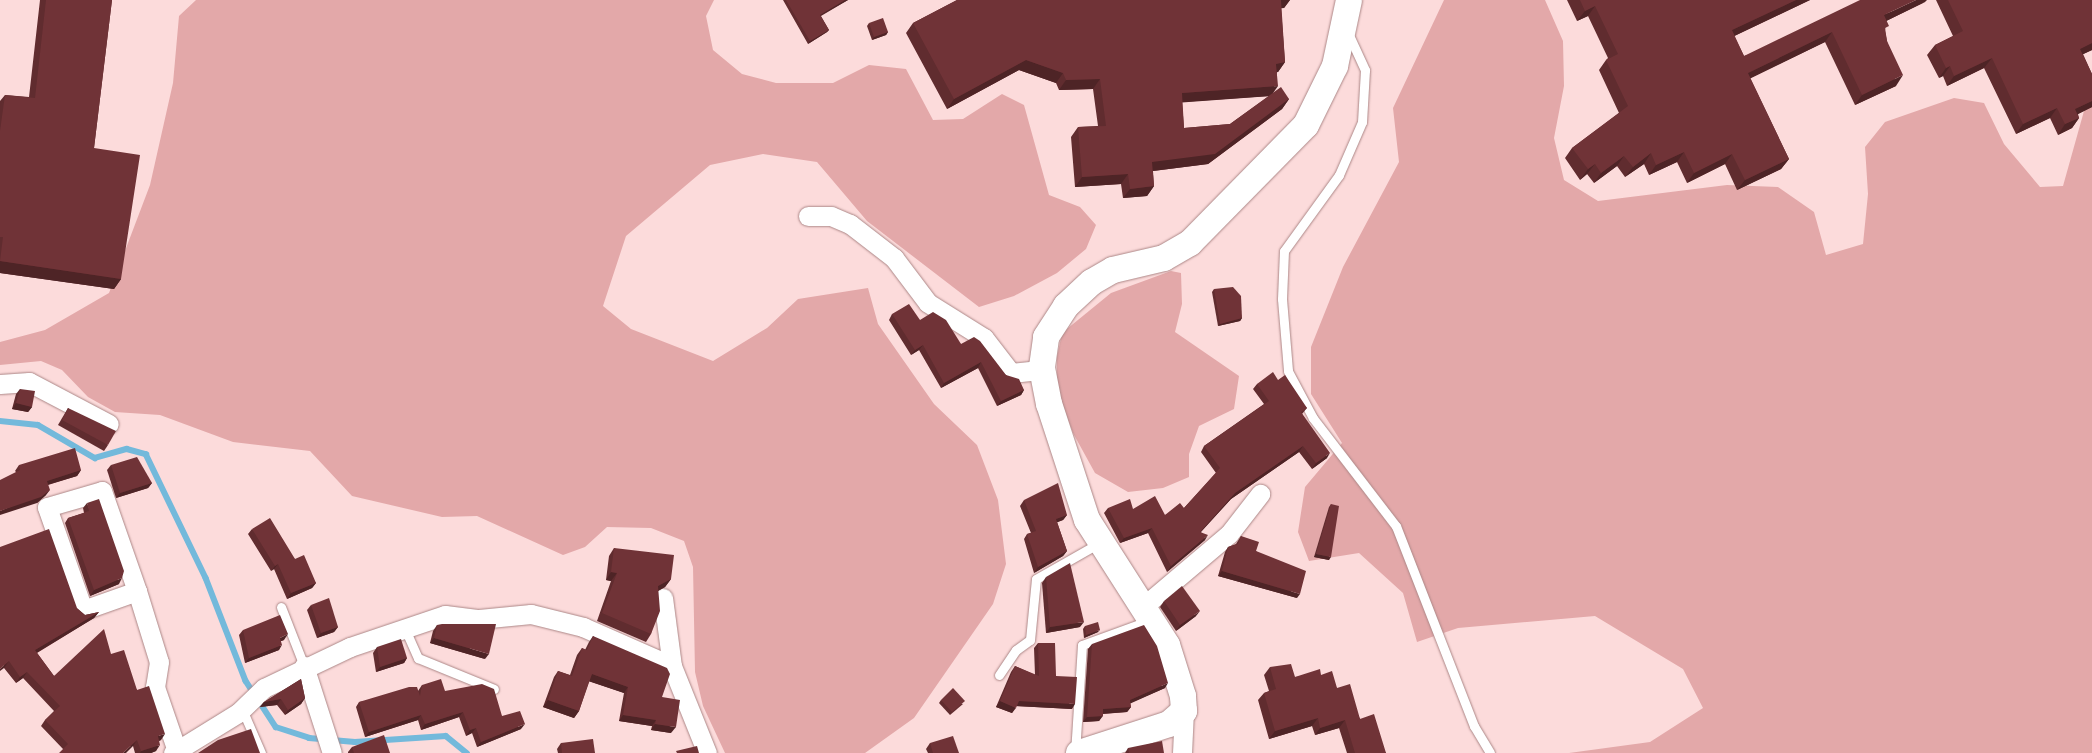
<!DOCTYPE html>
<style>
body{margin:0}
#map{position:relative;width:2092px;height:753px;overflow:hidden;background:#fcdbdb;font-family:Inter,sans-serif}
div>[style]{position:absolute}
.green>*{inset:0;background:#e3a8a9}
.stream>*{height:5.5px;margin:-2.75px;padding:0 2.75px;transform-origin:2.75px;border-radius:2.75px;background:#73b9db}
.roads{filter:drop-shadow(0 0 1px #ac8787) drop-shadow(0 0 1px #ac8787)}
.lane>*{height:9px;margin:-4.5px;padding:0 4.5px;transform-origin:4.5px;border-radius:4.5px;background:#fff}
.street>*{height:19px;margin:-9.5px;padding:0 9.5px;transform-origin:9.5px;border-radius:9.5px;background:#fff}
.secondary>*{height:26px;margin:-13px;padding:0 13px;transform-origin:13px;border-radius:13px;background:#fff}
.wall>*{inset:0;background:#602c2f}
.shaded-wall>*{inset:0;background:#4e2426}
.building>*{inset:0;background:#703337}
span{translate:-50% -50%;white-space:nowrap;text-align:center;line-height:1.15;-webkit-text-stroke:5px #fff;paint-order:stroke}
</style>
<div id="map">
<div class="green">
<i style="clip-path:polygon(196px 0,714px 0,706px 16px,713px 50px,742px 74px,776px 83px,833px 83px,869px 65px,906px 69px,933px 120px,963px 119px,1002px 94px,1024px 105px,1049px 195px,1080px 207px,1096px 225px,1086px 249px,1057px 273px,1014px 296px,979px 307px,867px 221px,817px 162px,763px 154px,710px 165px,626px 236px,603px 306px,631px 329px,713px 361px,767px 328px,798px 299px,868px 288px,878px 324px,934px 404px,977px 445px,998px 500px,1006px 564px,993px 604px,914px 718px,865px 753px,725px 753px,703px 706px,695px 672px,693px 567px,684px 541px,651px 528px,607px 527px,585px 547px,563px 555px,477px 516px,442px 517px,352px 496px,310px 451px,233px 442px,160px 415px,115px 412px,88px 397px,62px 370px,41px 361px,0 365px,0 342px,45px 330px,109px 293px,150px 185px,173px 83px,179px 16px)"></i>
<i style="clip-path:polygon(1444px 0,1545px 0,1563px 41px,1564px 86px,1554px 138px,1564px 180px,1598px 201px,1727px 185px,1778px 187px,1814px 212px,1826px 255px,1863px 244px,1868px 194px,1865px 147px,1885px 122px,1954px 98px,1984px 103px,2004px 144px,2040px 187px,2063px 186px,2084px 111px,2092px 103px,2092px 753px,1569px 753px,1650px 742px,1703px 708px,1683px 669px,1595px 616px,1458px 628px,1417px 642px,1403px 593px,1359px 553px,1309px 561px,1298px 532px,1305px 487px,1342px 443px,1311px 394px,1311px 347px,1343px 267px,1399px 162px,1393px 108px)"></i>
<i style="clip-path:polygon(1171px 271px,1181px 273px,1182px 304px,1175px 332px,1239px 376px,1234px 409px,1199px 426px,1189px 454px,1189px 477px,1163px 488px,1128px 492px,1095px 473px,1073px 433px,1057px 391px,1057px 357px,1062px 333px,1111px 293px)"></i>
</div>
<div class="stream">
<i style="left:0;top:421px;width:38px;rotate:6deg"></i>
<i style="left:38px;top:425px;width:66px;rotate:30.1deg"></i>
<i style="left:95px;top:458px;width:33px;rotate:-16deg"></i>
<i style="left:127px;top:449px;width:20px;rotate:15deg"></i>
<i style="left:146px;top:454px;width:138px;rotate:64.2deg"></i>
<i style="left:206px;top:578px;width:110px;rotate:68.8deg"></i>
<i style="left:246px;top:681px;width:55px;rotate:56.9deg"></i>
<i style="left:276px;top:727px;width:35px;rotate:18deg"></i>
<i style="left:309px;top:738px;width:46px;rotate:5deg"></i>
<i style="left:355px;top:742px;width:91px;rotate:-3.8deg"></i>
<i style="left:446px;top:736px;width:27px;rotate:39deg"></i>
</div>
<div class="roads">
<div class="lane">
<i style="left:1348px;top:33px;width:41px;rotate:65.3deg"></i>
<i style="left:1365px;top:70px;width:52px;rotate:93.3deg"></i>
<i style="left:1362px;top:122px;width:58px;rotate:113.5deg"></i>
<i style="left:1339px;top:175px;width:94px;rotate:125.9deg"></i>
<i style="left:1284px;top:251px;width:48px;rotate:92.4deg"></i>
<i style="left:1282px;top:299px;width:72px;rotate:85.2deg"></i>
<i style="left:1288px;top:371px;width:53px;rotate:62deg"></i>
<i style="left:1313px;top:418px;width:136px;rotate:52.5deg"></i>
<i style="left:1396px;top:526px;width:215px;rotate:68.7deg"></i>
<i style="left:1474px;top:726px;width:31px;rotate:59deg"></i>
<i style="left:281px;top:607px;width:63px;rotate:68.7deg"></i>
<i style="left:405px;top:629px;width:32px;rotate:66deg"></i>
<i style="left:418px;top:658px;width:82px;rotate:22.2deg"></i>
<i style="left:999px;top:675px;width:30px;rotate:-56deg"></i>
<i style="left:1016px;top:650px;width:17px;rotate:-36deg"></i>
<i style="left:1030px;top:640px;width:61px;rotate:-84.4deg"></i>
<i style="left:1036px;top:579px;width:73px;rotate:-29.7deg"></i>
<i style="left:242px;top:709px;width:48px;rotate:66.6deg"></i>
<i style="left:1075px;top:753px;width:108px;rotate:-86.3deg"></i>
<i style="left:1082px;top:645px;width:70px;rotate:-20deg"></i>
</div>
<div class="street">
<i style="left:808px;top:216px;width:23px"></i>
<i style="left:831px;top:216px;width:21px;rotate:23deg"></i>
<i style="left:850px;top:224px;width:56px;rotate:37.7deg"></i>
<i style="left:894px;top:258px;width:56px;rotate:52.9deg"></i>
<i style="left:928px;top:303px;width:66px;rotate:32deg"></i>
<i style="left:984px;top:338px;width:44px;rotate:52.4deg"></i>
<i style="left:1011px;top:373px;width:31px;rotate:-6deg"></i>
<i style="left:0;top:384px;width:29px;rotate:-4deg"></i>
<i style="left:29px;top:382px;width:90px;rotate:27.7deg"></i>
<i style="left:137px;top:591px;width:57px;rotate:160.6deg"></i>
<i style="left:83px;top:610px;width:109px;rotate:-109.3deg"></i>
<i style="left:47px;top:507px;width:57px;rotate:-16.2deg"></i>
<i style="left:102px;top:491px;width:106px;rotate:70.7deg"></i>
<i style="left:137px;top:591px;width:74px;rotate:72.8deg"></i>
<i style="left:159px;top:662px;width:25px;rotate:99deg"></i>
<i style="left:155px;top:687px;width:68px;rotate:71deg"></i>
<i style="left:663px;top:598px;width:69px;rotate:82.5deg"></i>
<i style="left:1144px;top:606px;width:111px;rotate:-40.3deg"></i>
<i style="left:1229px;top:534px;width:51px;rotate:-52.2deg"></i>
<i style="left:304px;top:666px;width:91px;rotate:72.2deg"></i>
<i style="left:173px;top:753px;width:76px;rotate:-31.6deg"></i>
<i style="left:238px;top:713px;width:36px;rotate:-44deg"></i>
<i style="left:264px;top:688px;width:95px;rotate:-25.5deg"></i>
<i style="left:350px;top:647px;width:100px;rotate:-18.6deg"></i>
<i style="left:445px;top:615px;width:34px;rotate:7deg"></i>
<i style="left:479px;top:619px;width:52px;rotate:-5.5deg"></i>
<i style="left:531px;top:614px;width:54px;rotate:14deg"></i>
<i style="left:583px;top:627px;width:97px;rotate:23.7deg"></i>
<i style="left:672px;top:666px;width:94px;rotate:68.1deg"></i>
<i style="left:1182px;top:753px;width:42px;rotate:-87.3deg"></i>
</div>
<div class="secondary">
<i style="left:1079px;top:753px;width:95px;rotate:-17.9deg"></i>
<i style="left:1169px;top:724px;width:20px;rotate:-41deg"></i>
<i style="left:1184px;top:711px;width:15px;rotate:-94deg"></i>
<i style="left:1183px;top:696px;width:53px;rotate:-107.4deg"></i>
<i style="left:1167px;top:645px;width:148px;rotate:-122.6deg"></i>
<i style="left:1087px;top:520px;width:122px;rotate:-108.1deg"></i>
<i style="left:1049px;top:404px;width:38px;rotate:-101deg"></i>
<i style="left:1042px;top:367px;width:30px;rotate:-82deg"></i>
<i style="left:1046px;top:337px;width:37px;rotate:-57deg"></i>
<i style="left:1066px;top:306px;width:35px;rotate:-43deg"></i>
<i style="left:1092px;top:282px;width:24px;rotate:-30deg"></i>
<i style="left:1113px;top:270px;width:52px;rotate:-13.2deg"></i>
<i style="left:1164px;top:258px;width:30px;rotate:-30deg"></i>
<i style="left:1190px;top:243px;width:165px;rotate:-45.5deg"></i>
<i style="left:1306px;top:125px;width:66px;rotate:-63.8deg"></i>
<i style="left:1335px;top:66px;width:67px;rotate:-78deg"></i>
</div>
</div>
<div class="wall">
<i style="clip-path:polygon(40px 0,112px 0,94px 148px,121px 279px,114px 289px,0 273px,0 101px,5px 95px,29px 97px)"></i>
<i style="clip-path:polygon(783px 0,848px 0,821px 16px,829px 30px,827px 32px,808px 44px)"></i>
<i style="clip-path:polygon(evenodd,957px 0,1290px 0,1284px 8px,1281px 8px,1285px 62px,1278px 72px,1277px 72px,1273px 93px,1289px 99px,1282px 109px,1208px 164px,1153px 171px,1154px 186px,1147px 196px,1123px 198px,1121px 184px,1075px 187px,1071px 137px,1078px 127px,1098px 126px,1093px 89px,1059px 90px,1056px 83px,1019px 70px,947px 109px,906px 33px,913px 23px,957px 0,1269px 96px,1230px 124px,1184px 128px,1182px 102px,1269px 96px)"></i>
<i style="clip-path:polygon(1567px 0,1810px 0,1734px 36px,1744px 56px,1925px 2px,1886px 21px,1885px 31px,1896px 86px,1855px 105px,1825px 42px,1750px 78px,1789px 159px,1781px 169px,1737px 190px,1725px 164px,1687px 183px,1677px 162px,1649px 175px,1644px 164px,1625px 177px,1617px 166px,1594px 183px,1587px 174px,1580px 180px,1565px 158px,1572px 148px,1619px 113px,1599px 70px,1606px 60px,1608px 58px,1588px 16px,1577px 21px)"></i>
<i style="clip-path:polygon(1936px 0,2092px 0,2092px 50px,2083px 54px,2092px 74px,2092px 107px,2078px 114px,2079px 118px,2072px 128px,2058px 135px,2050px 118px,2016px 134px,1984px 68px,1947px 86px,1943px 76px,1939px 78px,1927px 55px,1935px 45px,1953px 36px)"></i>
<i style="clip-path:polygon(869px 23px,888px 32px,886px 35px,872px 40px,867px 26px)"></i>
<i style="clip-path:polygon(1214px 289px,1242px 318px,1240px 321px,1218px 326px,1212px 292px)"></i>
<i style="clip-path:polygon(892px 314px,920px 320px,961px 344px,1006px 375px,1024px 390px,1021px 395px,997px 406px,978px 368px,941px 388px,919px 350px,911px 355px,889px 320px)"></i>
<i style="clip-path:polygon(1278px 380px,1307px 408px,1302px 414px,1327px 458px,1312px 469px,1299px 452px,1231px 499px,1201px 532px,1205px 540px,1167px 572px,1148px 533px,1120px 543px,1104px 513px,1108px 508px,1133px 509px,1165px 515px,1184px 508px,1216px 473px,1201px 452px,1204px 446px,1264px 404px,1253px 389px,1257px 384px)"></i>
<i style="clip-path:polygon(20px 389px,32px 407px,28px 412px,12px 409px,16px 394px)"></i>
<i style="clip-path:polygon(68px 408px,108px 445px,104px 451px,58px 425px)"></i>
<i style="clip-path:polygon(19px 465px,81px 470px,77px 476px,48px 485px,46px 495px,37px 503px,16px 472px,15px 471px)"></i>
<i style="clip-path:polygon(111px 465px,152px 483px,148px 488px,116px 498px,107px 470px)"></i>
<i style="clip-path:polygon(1024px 500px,1067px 515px,1063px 520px,1057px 522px,1067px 551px,1063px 556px,1034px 573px,1024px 539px,1027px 534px,1031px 533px,1020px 506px)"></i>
<i style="clip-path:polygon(87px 503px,119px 584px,90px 596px,65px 523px,68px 518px,84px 513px,83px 508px)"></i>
<i style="clip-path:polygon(1331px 504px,1329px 560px,1314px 557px,1329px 507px)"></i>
<i style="clip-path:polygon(252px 529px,295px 559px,316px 583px,312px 588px,287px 599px,274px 569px,271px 571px,248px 534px)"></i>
<i style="clip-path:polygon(1241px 536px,1256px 551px,1297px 598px,1218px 576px,1225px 552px,1228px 547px,1236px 544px)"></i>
<i style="clip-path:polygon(0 547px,85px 615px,99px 612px,94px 618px,37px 653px,54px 676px,111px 654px,137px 690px,161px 740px,159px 741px,156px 751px,151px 753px,135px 753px,133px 746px,63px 749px,41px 726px,45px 720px,54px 711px,23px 678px,16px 683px,4px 668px)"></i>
<i style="clip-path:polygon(614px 548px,671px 579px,665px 587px,658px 591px,651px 634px,646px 642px,597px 621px,611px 581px,606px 580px,609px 556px)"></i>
<i style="clip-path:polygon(1046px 577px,1080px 627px,1046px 633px,1042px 583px)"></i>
<i style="clip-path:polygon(1164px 601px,1196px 616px,1176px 631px,1160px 607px)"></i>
<i style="clip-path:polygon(311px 605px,338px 627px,334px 632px,317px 638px,307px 610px)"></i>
<i style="clip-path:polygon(437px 625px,485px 659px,430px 643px,433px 631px)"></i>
<i style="clip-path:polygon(1085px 626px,1098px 632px,1084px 638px,1083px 629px)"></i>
<i style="clip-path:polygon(243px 630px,284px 640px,281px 641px,279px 650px,245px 663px,239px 635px)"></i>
<i style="clip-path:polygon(593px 636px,662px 697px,671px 733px,651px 730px,652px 726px,619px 721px,624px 693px,589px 681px,579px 711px,574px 718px,543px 707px,554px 677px,558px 671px,570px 675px,577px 655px,582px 648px,585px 650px,589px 642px)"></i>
<i style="clip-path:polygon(1038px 643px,1056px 676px,1072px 709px,1016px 706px,1012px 713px,996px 707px,1011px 672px,1015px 666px,1035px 675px,1034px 648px)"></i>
<i style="clip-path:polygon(1092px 644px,1165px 688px,1130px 703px,1131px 707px,1127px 712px,1103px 714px,1099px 721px,1083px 722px,1088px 649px)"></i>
<i style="clip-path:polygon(377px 647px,407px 658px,404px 663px,376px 672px,373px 653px)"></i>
<i style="clip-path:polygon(1270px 667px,1295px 677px,1321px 675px,1337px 688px,1386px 753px,1347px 753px,1339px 728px,1315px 735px,1312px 726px,1269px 739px,1258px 700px,1264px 693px,1269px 691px,1264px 675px)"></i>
<i style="clip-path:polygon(301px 679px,305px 698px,301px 704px,285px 715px,277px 705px,260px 707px,264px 702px)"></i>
<i style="clip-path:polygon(422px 685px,445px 691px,502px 716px,521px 729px,477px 747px,472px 733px,466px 736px,459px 717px,421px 730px,418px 720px,365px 737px,356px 707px,359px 702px,418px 691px)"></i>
<i style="clip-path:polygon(941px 700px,963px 704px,950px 715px,939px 703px)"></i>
<i style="clip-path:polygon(561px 743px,595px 753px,558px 753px,557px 749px)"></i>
<i style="clip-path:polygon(930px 743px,959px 753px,928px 753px,926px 749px)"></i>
<i style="clip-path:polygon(352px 747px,390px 753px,348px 753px,348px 752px)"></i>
<i style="clip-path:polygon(1128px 748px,1164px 753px,1125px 753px)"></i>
</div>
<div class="shaded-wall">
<i style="clip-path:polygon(845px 0,848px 0,818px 17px,820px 15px)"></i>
<i style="clip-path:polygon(1280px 0,1290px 0,1284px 8px,1274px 9px)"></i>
<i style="clip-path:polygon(1796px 0,1810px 0,1724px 41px,1732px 30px)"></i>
<i style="clip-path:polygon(1916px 0,1927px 0,1925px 2px,1876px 26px,1884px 15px)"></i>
<i style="clip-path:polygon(1595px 6px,1588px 16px,1577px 21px,1585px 11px)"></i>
<i style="clip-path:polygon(829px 30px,827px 32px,808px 44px,810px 41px)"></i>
<i style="clip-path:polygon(888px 32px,886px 35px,872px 40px,874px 37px)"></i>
<i style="clip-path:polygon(1832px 32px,1825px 42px,1741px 83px,1748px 73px)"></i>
<i style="clip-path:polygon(2092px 43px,2092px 50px,2073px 59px,2080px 49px)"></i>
<i style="clip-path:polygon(1992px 58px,1984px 68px,1947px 86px,1954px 76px)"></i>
<i style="clip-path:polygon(1026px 60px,1063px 73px,1056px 83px,1019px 70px,947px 109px,954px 99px)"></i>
<i style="clip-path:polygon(1285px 62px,1278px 72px,1269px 74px,1276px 64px)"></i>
<i style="clip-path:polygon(1950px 66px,1943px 76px,1939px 78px,1946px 68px)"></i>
<i style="clip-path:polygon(1903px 75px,1896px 86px,1855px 105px,1862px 95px)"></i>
<i style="clip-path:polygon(1100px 79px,1093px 89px,1059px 90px,1066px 80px)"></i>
<i style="clip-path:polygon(1278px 86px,1271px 96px,1175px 103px,1182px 93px)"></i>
<i style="clip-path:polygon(1289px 99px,1282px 109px,1208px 164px,1145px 172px,1152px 162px)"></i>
<i style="clip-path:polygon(2092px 101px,2092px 107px,2068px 119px,2075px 109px)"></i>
<i style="clip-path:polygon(2057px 108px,2050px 118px,2016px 134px,2023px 124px)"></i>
<i style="clip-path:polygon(2079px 118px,2072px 128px,2058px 135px,2065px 124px)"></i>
<i style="clip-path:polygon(1684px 152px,1677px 162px,1649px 175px,1656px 165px)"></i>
<i style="clip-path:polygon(1651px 153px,1644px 164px,1625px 177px,1633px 167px)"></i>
<i style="clip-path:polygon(1732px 154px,1725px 164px,1687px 183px,1694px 173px)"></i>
<i style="clip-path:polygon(1624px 156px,1617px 166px,1594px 183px,1601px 173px)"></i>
<i style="clip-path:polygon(1789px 159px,1781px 169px,1737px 190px,1745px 180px)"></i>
<i style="clip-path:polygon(1595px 164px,1587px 174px,1580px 180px,1588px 169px)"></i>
<i style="clip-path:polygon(1128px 174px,1121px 184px,1075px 187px,1082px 177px)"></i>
<i style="clip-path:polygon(1154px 186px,1147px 196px,1123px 198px,1130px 189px)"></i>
<i style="clip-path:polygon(0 261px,121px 279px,114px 289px,0 273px)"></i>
<i style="clip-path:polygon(1242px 318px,1240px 321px,1218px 326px,1220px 324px)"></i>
<i style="clip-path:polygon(923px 345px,919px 350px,911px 355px,915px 350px)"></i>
<i style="clip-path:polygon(981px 362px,978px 368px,941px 388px,944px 383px)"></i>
<i style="clip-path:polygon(1024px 390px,1021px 395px,997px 406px,1001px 401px)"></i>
<i style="clip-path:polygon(16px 403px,32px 407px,28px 412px,12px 409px)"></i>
<i style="clip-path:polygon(1303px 446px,1299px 452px,1231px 499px,1196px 537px,1200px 532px,1235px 493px)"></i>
<i style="clip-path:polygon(1330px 453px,1327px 458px,1312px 469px,1316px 463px)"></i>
<i style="clip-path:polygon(81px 470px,77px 476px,43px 486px,47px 481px)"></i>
<i style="clip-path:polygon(152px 483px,148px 488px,116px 498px,120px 493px)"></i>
<i style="clip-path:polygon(50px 490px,46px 495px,37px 503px,0 515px,0 511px)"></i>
<i style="clip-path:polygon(1067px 515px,1063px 520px,1053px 524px,1056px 519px)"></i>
<i style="clip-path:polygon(1152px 528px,1148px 533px,1120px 543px,1124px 538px)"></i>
<i style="clip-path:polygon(1208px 535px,1205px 540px,1167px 572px,1171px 566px)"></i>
<i style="clip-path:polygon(1067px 551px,1063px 556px,1034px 573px,1038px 567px)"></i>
<i style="clip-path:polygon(1316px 554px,1331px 557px,1329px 560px,1314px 557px)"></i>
<i style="clip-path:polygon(278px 564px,274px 569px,271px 571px,275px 566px)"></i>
<i style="clip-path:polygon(1222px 571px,1300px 594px,1297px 598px,1218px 576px)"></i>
<i style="clip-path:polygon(611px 572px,617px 573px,611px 581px,606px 580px)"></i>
<i style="clip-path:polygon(122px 578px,119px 584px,90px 596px,94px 590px)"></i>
<i style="clip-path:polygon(671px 579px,665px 587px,652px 594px,658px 586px)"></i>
<i style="clip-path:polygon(316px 583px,312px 588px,287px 599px,291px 593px)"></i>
<i style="clip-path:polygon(1200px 611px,1196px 616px,1176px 631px,1180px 625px)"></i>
<i style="clip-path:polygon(99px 612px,94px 618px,31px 656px,35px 650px)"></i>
<i style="clip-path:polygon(1084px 622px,1080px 627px,1046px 633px,1050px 627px)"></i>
<i style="clip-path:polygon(338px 627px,334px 632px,317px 638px,321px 633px)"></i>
<i style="clip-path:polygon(1100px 630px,1098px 632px,1084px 638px,1086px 635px)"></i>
<i style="clip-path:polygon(288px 634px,284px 640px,276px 643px,280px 638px)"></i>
<i style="clip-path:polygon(434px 638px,489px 654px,485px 659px,430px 643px)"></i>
<i style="clip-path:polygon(282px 645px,279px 650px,245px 663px,249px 658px)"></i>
<i style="clip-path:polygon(407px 658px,404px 663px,376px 672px,380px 667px)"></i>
<i style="clip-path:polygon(9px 661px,4px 668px,0 671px,0 669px)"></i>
<i style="clip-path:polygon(27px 672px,23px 678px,16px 683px,20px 677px)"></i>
<i style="clip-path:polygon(592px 674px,628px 687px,624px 693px,588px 681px)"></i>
<i style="clip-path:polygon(1168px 683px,1165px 688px,1127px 705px,1130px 700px)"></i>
<i style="clip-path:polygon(305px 698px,301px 704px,285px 715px,288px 710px)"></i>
<i style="clip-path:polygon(281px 699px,277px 705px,260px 707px,264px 702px)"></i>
<i style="clip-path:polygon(548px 700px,579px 711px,574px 718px,543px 707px)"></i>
<i style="clip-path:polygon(1000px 701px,1016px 708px,1012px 713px,996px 707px)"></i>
<i style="clip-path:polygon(1019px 701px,1075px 704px,1072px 709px,1015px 706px)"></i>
<i style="clip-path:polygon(1131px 707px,1127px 712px,1099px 714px,1103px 709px)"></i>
<i style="clip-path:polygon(463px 712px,459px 717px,421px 730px,425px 724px)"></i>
<i style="clip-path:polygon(421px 715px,418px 720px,365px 737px,369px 732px)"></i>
<i style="clip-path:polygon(623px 715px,656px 720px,652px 726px,619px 721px)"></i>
<i style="clip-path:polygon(1103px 716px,1099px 721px,1083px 722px,1087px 717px)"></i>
<i style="clip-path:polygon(1318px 718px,1312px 726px,1269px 739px,1275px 731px)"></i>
<i style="clip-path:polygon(1345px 720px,1339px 728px,1315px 735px,1320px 728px)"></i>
<i style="clip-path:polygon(525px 724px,521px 729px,477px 747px,481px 742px)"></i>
<i style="clip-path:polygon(655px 724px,676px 727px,671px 733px,651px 730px)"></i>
<i style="clip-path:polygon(476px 728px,472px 733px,466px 736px,470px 730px)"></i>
<i style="clip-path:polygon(165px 734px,161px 740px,153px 743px,158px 736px)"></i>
<i style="clip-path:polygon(137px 740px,133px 746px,126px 753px,123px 753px)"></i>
<i style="clip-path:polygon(160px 745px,156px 751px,151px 753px,140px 753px,141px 751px)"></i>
</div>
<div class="building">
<i style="clip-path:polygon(46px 0,112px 0,94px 148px,140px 155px,121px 279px,0 261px,3px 237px,0 237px,0 131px,5px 95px,35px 98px)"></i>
<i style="clip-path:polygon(786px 0,845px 0,820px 15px,829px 30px,810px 41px)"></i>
<i style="clip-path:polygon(957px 0,1281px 0,1285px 62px,1276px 64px,1278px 86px,1182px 93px,1184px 128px,1230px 124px,1281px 87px,1289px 99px,1215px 154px,1152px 162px,1154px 186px,1130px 189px,1128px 174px,1082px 177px,1078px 127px,1106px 126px,1100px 79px,1066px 80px,1063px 73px,1026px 60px,954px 99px,913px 23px)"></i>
<i style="clip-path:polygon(1580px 0,1796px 0,1732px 30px,1744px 56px,1860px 0,1916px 0,1884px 15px,1889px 26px,1885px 28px,1887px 41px,1903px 75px,1862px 95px,1832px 32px,1748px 73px,1789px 159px,1745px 180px,1732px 154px,1694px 173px,1684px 152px,1656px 165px,1651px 153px,1633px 167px,1624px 156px,1601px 173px,1595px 164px,1588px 169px,1572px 148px,1628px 106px,1606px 60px,1618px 54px,1595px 6px,1585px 11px)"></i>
<i style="clip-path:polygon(1948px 0,2092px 0,2092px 43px,2080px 49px,2092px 74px,2092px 101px,2075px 109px,2079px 118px,2065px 124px,2057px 108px,2023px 124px,1992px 58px,1954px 76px,1950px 66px,1946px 68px,1935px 45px,1963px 31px)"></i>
<i style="clip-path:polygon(883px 18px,888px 32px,874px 37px,869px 23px)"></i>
<i style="clip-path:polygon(1233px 287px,1241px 296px,1242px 318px,1220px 324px,1214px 289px)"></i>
<i style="clip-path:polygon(909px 304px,920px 320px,933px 312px,946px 320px,961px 344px,974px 337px,980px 341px,1006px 375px,1019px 379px,1024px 390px,1001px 401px,981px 362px,944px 383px,923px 345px,915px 350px,892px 314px)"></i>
<i style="clip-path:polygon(1273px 372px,1278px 380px,1285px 375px,1307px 408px,1301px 412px,1330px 453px,1316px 463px,1303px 446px,1235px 493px,1200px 532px,1208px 535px,1171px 566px,1152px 528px,1124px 538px,1108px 508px,1130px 499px,1133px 509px,1155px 496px,1165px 515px,1180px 503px,1184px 508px,1220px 468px,1204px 446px,1269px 401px,1257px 384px)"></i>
<i style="clip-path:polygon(20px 389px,35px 391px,32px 407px,16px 403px)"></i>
<i style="clip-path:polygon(68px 408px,116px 431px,108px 445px,62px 420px)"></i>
<i style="clip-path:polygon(75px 448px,81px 470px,47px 481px,50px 490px,41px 497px,0 511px,0 480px,20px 470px,19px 465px)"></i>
<i style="clip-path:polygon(137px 457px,152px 483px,120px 493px,111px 465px)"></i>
<i style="clip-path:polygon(1058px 483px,1067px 515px,1056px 519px,1067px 551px,1038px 567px,1027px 534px,1036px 531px,1024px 500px)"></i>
<i style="clip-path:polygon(99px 499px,124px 571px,122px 578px,94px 590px,68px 518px,89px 511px,87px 503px)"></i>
<i style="clip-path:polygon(1331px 504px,1339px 506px,1331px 557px,1316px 554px)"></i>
<i style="clip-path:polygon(270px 518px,295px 559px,304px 555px,316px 583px,291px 593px,278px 564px,275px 566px,252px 529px)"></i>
<i style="clip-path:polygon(49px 529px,77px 608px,85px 615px,99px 612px,35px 650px,54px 676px,104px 629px,111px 654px,124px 650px,137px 690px,149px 686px,165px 734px,158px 736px,160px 745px,141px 751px,137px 740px,123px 753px,59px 753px,68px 744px,45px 720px,60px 706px,27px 672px,20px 677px,9px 661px,0 669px,0 547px)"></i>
<i style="clip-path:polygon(1241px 536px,1259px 542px,1256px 551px,1306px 571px,1300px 594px,1222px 571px,1228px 547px,1238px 544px)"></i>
<i style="clip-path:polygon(614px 548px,674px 555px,671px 579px,658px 586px,660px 611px,651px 634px,602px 613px,617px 573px,611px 572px)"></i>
<i style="clip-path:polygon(1070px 563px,1084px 622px,1050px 627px,1046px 577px)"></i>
<i style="clip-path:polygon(1182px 586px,1200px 611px,1180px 625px,1164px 601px)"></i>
<i style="clip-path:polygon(329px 598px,338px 627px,321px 633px,311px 605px)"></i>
<i style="clip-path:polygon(280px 615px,288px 634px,280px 638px,282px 645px,249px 658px,243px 630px)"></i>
<i style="clip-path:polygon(1098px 622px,1100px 630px,1086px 635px,1085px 626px)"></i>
<i style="clip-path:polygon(442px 624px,496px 624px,489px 654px,434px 638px,437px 625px)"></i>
<i style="clip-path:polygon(1144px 625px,1157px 646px,1168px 683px,1130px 700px,1131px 707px,1103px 709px,1103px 716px,1087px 717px,1092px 644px)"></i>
<i style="clip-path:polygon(593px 636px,667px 668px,670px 674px,662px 697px,680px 700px,676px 727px,655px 724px,656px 720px,623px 715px,628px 687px,592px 674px,579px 711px,548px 700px,558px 671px,572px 676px,582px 648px,587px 650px)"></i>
<i style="clip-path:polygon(401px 639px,407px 658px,380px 667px,377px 647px)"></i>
<i style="clip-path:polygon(1038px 643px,1055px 643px,1056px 676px,1077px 677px,1075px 704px,1019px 701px,1016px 708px,1000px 701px,1015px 666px,1039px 676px)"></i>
<i style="clip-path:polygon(1291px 664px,1295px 677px,1320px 669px,1321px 675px,1332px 671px,1337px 688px,1350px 684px,1360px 719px,1374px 714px,1386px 753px,1355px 753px,1345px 720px,1320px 728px,1318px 718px,1275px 731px,1264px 693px,1276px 689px,1270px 667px)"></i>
<i style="clip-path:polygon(301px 679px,305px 698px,288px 710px,281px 699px,264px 702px)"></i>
<i style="clip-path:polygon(441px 679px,445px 691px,482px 684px,494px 689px,502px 716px,520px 711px,525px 724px,481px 742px,476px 728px,470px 730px,463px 712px,425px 724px,421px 715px,369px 732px,359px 702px,409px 687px,417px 687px,420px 696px,422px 685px)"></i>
<i style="clip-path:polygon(953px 688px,965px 701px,952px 712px,941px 700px)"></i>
<i style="clip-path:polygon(251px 729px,260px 753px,198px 753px,218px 740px)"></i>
<i style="clip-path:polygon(384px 735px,390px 753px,354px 753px,352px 747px)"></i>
<i style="clip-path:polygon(953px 736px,959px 753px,933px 753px,930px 743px)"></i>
<i style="clip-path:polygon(593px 739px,595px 753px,562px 753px,561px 743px)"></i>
<i style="clip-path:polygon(1162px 741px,1164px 753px,1129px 753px,1128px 748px)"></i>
<i style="clip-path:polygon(697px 746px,699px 753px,677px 753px,676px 751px)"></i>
</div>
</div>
